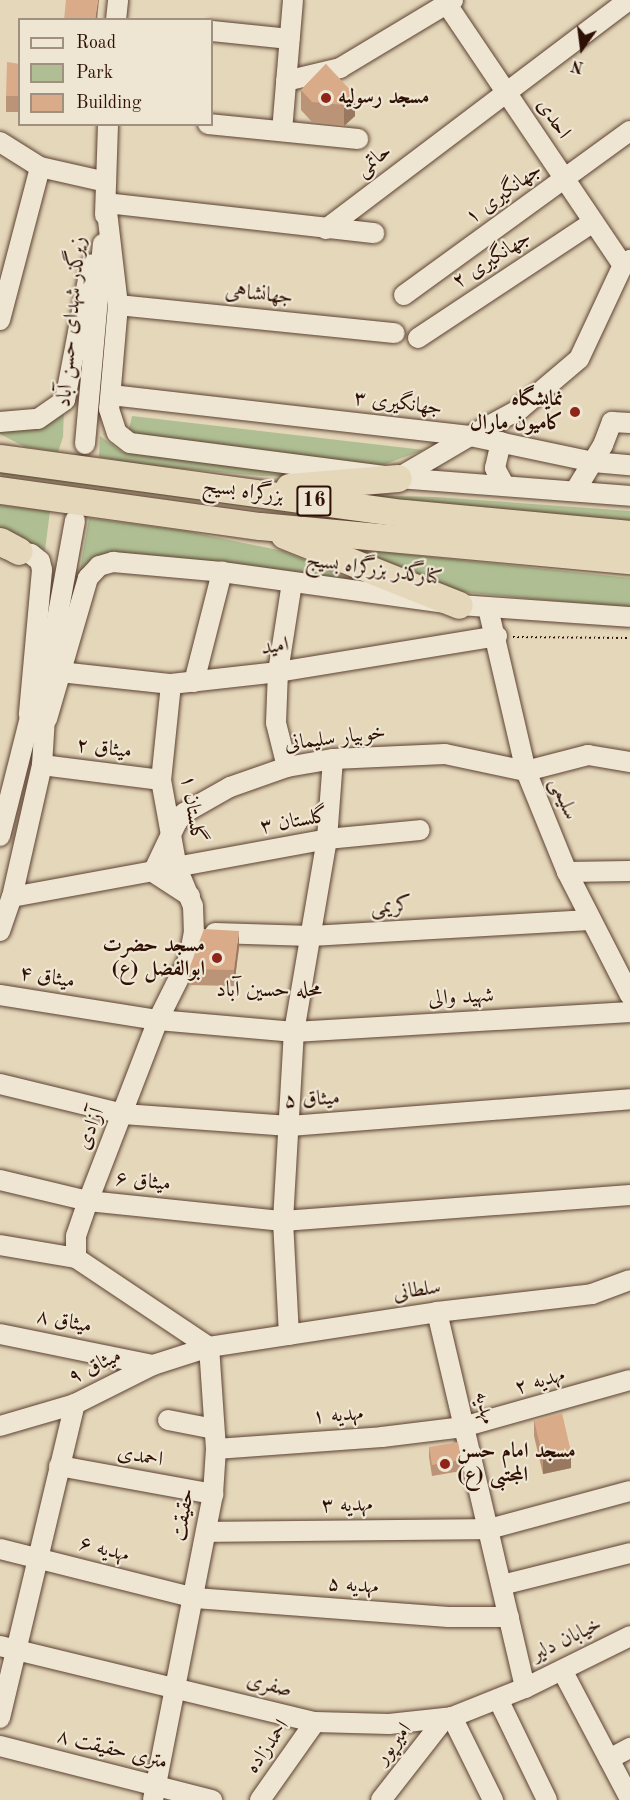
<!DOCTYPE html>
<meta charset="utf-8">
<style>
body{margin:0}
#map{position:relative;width:630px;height:1800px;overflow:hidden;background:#e5d7ba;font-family:"Old Standard TT",Amiri,serif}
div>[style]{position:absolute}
.green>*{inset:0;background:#b0bf93}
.path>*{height:2px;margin-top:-1px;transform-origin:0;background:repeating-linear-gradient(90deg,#2e1104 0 1.5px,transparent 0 4.5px)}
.roads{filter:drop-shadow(0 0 2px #5c4232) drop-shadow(0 0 2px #5c4232)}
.minor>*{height:20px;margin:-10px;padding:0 10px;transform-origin:10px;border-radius:10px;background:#eee5d2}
.highway>*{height:27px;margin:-13.5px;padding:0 13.5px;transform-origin:13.5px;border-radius:13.5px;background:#e5d7ba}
.wall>*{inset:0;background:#bb9376}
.shaded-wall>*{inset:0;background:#997860}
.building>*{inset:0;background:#daab89}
.dots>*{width:16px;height:16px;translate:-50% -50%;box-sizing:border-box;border:3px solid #eee5d2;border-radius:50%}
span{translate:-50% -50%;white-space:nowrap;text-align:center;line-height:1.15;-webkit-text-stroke:4.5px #eee5d2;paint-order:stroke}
.shield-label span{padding:2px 4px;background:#eee5d2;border:2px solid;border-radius:4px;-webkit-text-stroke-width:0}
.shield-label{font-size:20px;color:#2e1104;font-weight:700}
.poi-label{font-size:21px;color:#2e1104;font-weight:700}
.left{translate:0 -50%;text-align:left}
.right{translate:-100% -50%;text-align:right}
.street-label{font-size:21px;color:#2e1104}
.neighbourhood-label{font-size:22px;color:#2e1104}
.legend{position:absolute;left:18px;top:18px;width:195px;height:108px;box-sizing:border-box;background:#eee5d2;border:2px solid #a19080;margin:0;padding:8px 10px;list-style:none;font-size:18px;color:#2e1104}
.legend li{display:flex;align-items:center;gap:12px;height:30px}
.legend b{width:30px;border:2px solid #a19080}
.north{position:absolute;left:552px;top:18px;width:60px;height:60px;-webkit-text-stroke:4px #eee5d2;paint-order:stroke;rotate:194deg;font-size:16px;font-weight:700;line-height:24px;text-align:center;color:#2e1104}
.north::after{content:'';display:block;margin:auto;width:21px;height:27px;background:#2e1104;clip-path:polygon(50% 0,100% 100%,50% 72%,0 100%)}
</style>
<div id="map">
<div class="green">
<i style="clip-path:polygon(64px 409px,63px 437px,58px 452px,25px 447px,0 434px,0 428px)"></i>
<i style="clip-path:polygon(132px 416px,424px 450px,372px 469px,128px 434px)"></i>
<i style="clip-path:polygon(100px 436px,122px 452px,327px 478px,262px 476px,143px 465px,99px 457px)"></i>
<i style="clip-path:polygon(0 468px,528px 534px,360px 522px,0 474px)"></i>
<i style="clip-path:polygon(353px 495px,437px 497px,630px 511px,630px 522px)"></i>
<i style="clip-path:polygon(0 505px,50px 511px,45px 550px,0 531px)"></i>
<i style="clip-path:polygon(89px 518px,186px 531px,283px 551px,360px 583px,112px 553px,79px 576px)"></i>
<i style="clip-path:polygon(337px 547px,630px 578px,630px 608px,441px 590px)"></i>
</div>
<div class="path">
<i style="left:513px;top:637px;width:117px;rotate:0.5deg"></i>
</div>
<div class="roads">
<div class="minor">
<i style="left:444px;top:0;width:320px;rotate:56deg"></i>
<i style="left:116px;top:20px;width:20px;rotate:-84deg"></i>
<i style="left:212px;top:31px;width:78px;rotate:5.9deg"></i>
<i style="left:286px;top:81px;width:56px;rotate:-13.5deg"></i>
<i style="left:340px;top:68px;width:132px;rotate:-31deg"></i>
<i style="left:208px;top:124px;width:151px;rotate:5.7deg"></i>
<i style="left:282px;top:131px;width:131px;rotate:-85.2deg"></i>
<i style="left:0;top:142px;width:47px;rotate:32deg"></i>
<i style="left:106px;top:203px;width:103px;rotate:83.3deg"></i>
<i style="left:118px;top:305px;width:104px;rotate:94.9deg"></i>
<i style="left:109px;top:409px;width:25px;rotate:72deg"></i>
<i style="left:117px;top:433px;width:16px;rotate:38deg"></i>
<i style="left:130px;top:443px;width:270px;rotate:7.4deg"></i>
<i style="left:398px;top:478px;width:233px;rotate:4.4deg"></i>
<i style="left:106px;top:203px;width:270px;rotate:6.4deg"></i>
<i style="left:105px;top:215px;width:91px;rotate:-88.1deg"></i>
<i style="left:326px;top:229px;width:380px;rotate:-37.1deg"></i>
<i style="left:404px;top:295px;width:279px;rotate:-36deg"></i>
<i style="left:118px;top:305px;width:278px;rotate:5.8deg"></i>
<i style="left:0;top:320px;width:158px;rotate:-75.3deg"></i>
<i style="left:40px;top:167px;width:68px;rotate:12.8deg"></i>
<i style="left:418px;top:338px;width:210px;rotate:-33.5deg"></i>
<i style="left:111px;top:395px;width:361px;rotate:6.5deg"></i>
<i style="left:470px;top:436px;width:57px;rotate:-28.4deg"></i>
<i style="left:520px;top:409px;width:77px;rotate:-40.3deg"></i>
<i style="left:579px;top:359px;width:104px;rotate:-64.9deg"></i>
<i style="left:623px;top:265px;width:9px;rotate:-36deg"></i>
<i style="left:0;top:422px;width:38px;rotate:-5deg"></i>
<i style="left:38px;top:419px;width:33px;rotate:-35deg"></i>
<i style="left:65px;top:400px;width:138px;rotate:-79.2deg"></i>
<i style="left:501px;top:442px;width:27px;rotate:103deg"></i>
<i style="left:495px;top:468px;width:19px;rotate:62deg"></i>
<i style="left:85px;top:444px;width:201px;rotate:-84.9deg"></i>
<i style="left:398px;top:478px;width:83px;rotate:-30.3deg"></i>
<i style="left:470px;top:436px;width:126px;rotate:11.9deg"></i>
<i style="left:593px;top:462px;width:37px;rotate:5deg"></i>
<i style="left:575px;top:491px;width:54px;rotate:-58.7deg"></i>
<i style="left:603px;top:445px;width:25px;rotate:-69deg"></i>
<i style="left:612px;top:422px;width:18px;rotate:3deg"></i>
<i style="left:6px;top:549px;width:25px;rotate:11deg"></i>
<i style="left:31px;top:554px;width:11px;rotate:38deg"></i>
<i style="left:40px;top:561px;width:9px;rotate:77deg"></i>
<i style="left:42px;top:570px;width:145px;rotate:95.2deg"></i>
<i style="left:488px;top:608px;width:167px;rotate:76.9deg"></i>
<i style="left:526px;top:771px;width:109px;rotate:67.9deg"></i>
<i style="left:567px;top:872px;width:138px;rotate:62.9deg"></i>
<i style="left:60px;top:672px;width:112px;rotate:6.2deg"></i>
<i style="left:171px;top:684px;width:108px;rotate:-6.4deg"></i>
<i style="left:278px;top:672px;width:222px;rotate:-9.3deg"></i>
<i style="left:194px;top:682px;width:114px;rotate:-75.7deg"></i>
<i style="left:171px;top:684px;width:97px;rotate:95.9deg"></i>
<i style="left:161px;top:780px;width:89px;rotate:79.7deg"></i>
<i style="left:177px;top:868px;width:41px;rotate:67.2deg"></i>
<i style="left:193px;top:906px;width:26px;rotate:88deg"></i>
<i style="left:194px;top:932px;width:26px;rotate:101deg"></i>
<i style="left:189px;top:958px;width:69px;rotate:116.6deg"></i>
<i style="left:158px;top:1020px;width:194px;rotate:111.1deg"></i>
<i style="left:88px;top:1201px;width:37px;rotate:109deg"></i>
<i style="left:76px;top:1236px;width:22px;rotate:90deg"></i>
<i style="left:76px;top:1258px;width:160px;rotate:33.8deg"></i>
<i style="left:47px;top:719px;width:147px;rotate:-73.8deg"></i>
<i style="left:88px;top:578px;width:16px;rotate:-47deg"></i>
<i style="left:99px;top:566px;width:15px;rotate:-16deg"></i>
<i style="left:113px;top:562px;width:109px;rotate:5.2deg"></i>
<i style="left:222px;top:572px;width:239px;rotate:7.9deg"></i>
<i style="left:459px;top:605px;width:171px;rotate:4deg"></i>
<i style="left:42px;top:765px;width:120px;rotate:7.2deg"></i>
<i style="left:287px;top:767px;width:45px;rotate:-104deg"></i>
<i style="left:276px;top:723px;width:51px;rotate:-87.8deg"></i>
<i style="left:278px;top:672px;width:90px;rotate:-81.1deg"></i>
<i style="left:0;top:836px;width:138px;rotate:-75.8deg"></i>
<i style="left:567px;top:872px;width:63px;rotate:-0.9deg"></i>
<i style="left:190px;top:896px;width:44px;rotate:-147deg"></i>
<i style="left:153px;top:872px;width:55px;rotate:-64.4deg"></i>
<i style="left:177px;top:822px;width:11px;rotate:-52deg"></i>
<i style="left:184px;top:813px;width:53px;rotate:-29.5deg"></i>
<i style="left:230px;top:787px;width:60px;rotate:-19.3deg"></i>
<i style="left:287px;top:767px;width:47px;rotate:-9.9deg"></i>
<i style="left:333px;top:759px;width:112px;rotate:-2.6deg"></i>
<i style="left:445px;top:754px;width:83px;rotate:11.9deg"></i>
<i style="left:526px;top:771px;width:64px;rotate:-14.5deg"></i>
<i style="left:588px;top:755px;width:43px;rotate:9.5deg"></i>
<i style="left:12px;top:897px;width:320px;rotate:-10.4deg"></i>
<i style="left:327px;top:839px;width:93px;rotate:-5.5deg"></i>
<i style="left:0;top:931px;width:36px;rotate:-71deg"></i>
<i style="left:12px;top:897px;width:135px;rotate:-77.2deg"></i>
<i style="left:42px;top:765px;width:96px;rotate:-86.4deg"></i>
<i style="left:48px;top:669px;width:151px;rotate:-79.7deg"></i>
<i style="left:215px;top:933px;width:96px;rotate:1.8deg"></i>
<i style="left:311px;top:936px;width:279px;rotate:-3.3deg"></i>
<i style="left:0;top:995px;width:160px;rotate:9deg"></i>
<i style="left:158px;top:1020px;width:137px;rotate:5deg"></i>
<i style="left:294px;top:1032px;width:337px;rotate:-3.4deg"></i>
<i style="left:0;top:1084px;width:127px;rotate:13.7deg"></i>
<i style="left:123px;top:1114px;width:167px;rotate:4.1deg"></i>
<i style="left:290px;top:1126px;width:341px;rotate:-4.5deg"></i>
<i style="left:0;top:1180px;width:90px;rotate:13.4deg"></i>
<i style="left:88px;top:1201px;width:196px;rotate:5.9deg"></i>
<i style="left:283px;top:1221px;width:348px;rotate:-4.3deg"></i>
<i style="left:0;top:1245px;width:77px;rotate:9.7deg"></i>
<i style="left:437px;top:1312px;width:386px;rotate:76.8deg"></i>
<i style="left:0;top:1334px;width:156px;rotate:11.5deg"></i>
<i style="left:289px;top:1335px;width:114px;rotate:-93deg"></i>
<i style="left:283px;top:1221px;width:189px;rotate:-86.7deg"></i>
<i style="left:294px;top:1032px;width:196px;rotate:-80.3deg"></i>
<i style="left:327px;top:839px;width:80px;rotate:-85.7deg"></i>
<i style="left:168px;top:1420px;width:47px;rotate:11.1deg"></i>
<i style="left:0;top:1426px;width:78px;rotate:-16.3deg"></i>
<i style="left:75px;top:1404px;width:87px;rotate:-26.6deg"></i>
<i style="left:153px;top:1365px;width:59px;rotate:-17.8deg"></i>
<i style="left:209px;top:1347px;width:231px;rotate:-8.7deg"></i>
<i style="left:437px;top:1312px;width:156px;rotate:-6.6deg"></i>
<i style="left:592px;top:1294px;width:40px;rotate:-20.2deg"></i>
<i style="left:216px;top:1449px;width:166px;rotate:-4.1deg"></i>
<i style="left:382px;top:1437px;width:82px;rotate:-7deg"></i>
<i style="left:463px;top:1427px;width:173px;rotate:-15.7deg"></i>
<i style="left:59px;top:1466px;width:157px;rotate:10.3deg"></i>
<i style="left:206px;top:1532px;width:283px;rotate:-0.6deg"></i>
<i style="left:489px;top:1529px;width:146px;rotate:-15.1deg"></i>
<i style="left:0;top:1549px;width:201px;rotate:14.1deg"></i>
<i style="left:195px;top:1598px;width:254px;rotate:4.3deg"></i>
<i style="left:448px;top:1617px;width:61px"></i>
<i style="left:502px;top:1585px;width:132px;rotate:-14deg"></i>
<i style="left:0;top:1646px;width:324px;rotate:13.6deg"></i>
<i style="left:315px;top:1722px;width:74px;rotate:1.5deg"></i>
<i style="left:389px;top:1724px;width:63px;rotate:-6.3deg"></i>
<i style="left:452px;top:1717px;width:79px;rotate:-21.7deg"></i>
<i style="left:525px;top:1688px;width:117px;rotate:-26.3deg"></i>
<i style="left:562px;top:1670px;width:146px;rotate:62.2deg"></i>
<i style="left:498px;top:1699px;width:112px;rotate:64.1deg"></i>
<i style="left:452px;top:1717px;width:93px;rotate:63.7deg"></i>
<i style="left:0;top:1718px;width:323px;rotate:-76.6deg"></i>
<i style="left:0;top:1746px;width:219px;rotate:14.3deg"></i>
<i style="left:609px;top:1759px;width:24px;rotate:-28deg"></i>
<i style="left:153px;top:1800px;width:312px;rotate:-78.9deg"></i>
<i style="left:213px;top:1494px;width:45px;rotate:-86.2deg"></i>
<i style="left:216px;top:1449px;width:102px;rotate:-93.9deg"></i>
<i style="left:260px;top:1800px;width:95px;rotate:-54.8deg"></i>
<i style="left:381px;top:1800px;width:104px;rotate:-52deg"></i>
</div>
<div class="highway">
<i style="left:0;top:458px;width:408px;rotate:7.8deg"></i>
<i style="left:404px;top:513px;width:227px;rotate:5.3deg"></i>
<i style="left:289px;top:487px;width:109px;rotate:-4.7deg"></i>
<i style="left:0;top:490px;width:262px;rotate:7.9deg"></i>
<i style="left:260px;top:526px;width:372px;rotate:5.3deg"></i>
<i style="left:284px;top:535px;width:188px;rotate:21.8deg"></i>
<i style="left:0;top:541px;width:21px;rotate:28deg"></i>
</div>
</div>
<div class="wall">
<i style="clip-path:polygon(20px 64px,20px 112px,6px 112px,6px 96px)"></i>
<i style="clip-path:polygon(326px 64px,355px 116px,344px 126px,312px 122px,301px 110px,301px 90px)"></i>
<i style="clip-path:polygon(239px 947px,234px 986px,189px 985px,189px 969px)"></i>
<i style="clip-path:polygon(534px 1420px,571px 1468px,543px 1474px,534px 1436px)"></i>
<i style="clip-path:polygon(429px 1447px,461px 1460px,461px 1471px,432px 1476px,429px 1457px)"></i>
</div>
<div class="shaded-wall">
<i style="clip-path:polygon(98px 0,99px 0,97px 20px,95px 20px)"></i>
<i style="clip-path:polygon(355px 95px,355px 116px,344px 126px,344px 105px)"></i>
<i style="clip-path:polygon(239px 931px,239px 947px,234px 986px,234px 970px)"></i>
<i style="clip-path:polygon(571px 1452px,571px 1468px,543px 1474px,543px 1458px)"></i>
</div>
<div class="building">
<i style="clip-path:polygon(66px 0,98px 0,95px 20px,64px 20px)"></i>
<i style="clip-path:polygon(7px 62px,20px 64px,20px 96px,6px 96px)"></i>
<i style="clip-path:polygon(326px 64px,355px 95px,344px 105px,312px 102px,301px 90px)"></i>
<i style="clip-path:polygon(204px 929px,239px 931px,234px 970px,189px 969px)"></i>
<i style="clip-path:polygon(562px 1413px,571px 1452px,543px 1458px,534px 1420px)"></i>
<i style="clip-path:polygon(458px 1442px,461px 1460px,432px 1465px,429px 1447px)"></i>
</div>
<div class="dots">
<i style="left:326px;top:98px;background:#8f2418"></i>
<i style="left:575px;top:412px;background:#8f2418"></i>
<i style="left:217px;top:958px;background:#8f2418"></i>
<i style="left:445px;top:1464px;background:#8f2418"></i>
</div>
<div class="shield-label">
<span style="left:314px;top:501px">16</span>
</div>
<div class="poi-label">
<span class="left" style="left:338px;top:98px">مسجد رسولیه</span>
<span class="right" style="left:563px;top:412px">نمایشگاه<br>کامیون مارال</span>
<span class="right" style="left:205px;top:958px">مسجد حضرت<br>ابوالفضل (ع)</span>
<span class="left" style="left:457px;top:1464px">مسجد امام حسن<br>المجتبی (ع)</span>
</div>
<div class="street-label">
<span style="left:553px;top:119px;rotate:56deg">احدی</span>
<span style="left:374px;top:161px;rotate:-38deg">حاتمی</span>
<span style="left:504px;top:194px;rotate:-36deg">جهانگیری ۱</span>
<span style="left:492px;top:260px;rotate:-33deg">جهانگیری ۲</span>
<span style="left:259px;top:295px;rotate:6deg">جهانشاهی</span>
<span style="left:72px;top:322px;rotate:-85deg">زیرگذر شهدای حسن آباد</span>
<span style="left:398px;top:404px;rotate:7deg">جهانگیری ۳</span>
<span style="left:243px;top:492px;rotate:8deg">بزرگراه بسیج</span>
<span style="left:374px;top:570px;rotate:8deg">کنارگذر بزرگراه بسیج</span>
<span style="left:275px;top:647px;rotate:-8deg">امید</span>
<span style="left:335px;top:739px;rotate:-7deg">خوبیار سلیمانی</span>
<span style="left:104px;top:749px;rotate:7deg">میثاق ۲</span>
<span style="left:563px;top:799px;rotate:68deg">سلیمی</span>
<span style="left:192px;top:809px;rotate:81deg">گلستان ۱</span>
<span style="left:294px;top:822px;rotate:-10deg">گلستان ۳</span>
<span style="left:391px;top:907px;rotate:-3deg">کریمی</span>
<span style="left:47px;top:978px;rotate:9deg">میثاق ۴</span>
<span style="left:461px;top:998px;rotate:-3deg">شهید والی</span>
<span style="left:312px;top:1100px;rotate:-3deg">میثاق ۵</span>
<span style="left:91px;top:1129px;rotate:-68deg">آزادی</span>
<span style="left:143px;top:1182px;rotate:6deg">میثاق ۶</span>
<span style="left:417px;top:1291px;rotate:-8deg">سلطانی</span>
<span style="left:64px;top:1322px;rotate:11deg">میثاق ۸</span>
<span style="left:95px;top:1367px;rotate:-26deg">میثاق ۹</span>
<span style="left:540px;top:1382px;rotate:-16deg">مهدیه ۲</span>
<span style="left:484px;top:1408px;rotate:77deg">مهدیه</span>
<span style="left:338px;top:1416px;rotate:-4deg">مهدیه ۱</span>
<span style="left:140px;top:1457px;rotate:10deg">احمدی</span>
<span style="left:347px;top:1506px;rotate:-1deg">مهدیه ۳</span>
<span style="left:184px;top:1515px;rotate:-81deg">حقیقت</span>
<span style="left:104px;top:1550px;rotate:15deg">مهدیه ۶</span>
<span style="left:353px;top:1586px;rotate:4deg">مهدیه ۵</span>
<span style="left:567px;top:1640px;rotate:-26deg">خیابان دلیر</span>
<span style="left:269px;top:1686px;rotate:14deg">صفری</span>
<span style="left:394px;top:1744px;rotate:-52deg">امیرپور</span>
<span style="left:268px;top:1747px;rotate:-55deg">احمدزاده</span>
<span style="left:112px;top:1750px;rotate:14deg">۸ متری حقیقت</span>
</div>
<div class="neighbourhood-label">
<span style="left:269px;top:991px">محله حسین آباد</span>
</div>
<ul class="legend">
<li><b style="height:8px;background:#eee5d2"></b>Road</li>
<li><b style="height:16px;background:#b0bf93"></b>Park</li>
<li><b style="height:16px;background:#daab89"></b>Building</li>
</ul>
<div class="north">N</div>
</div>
